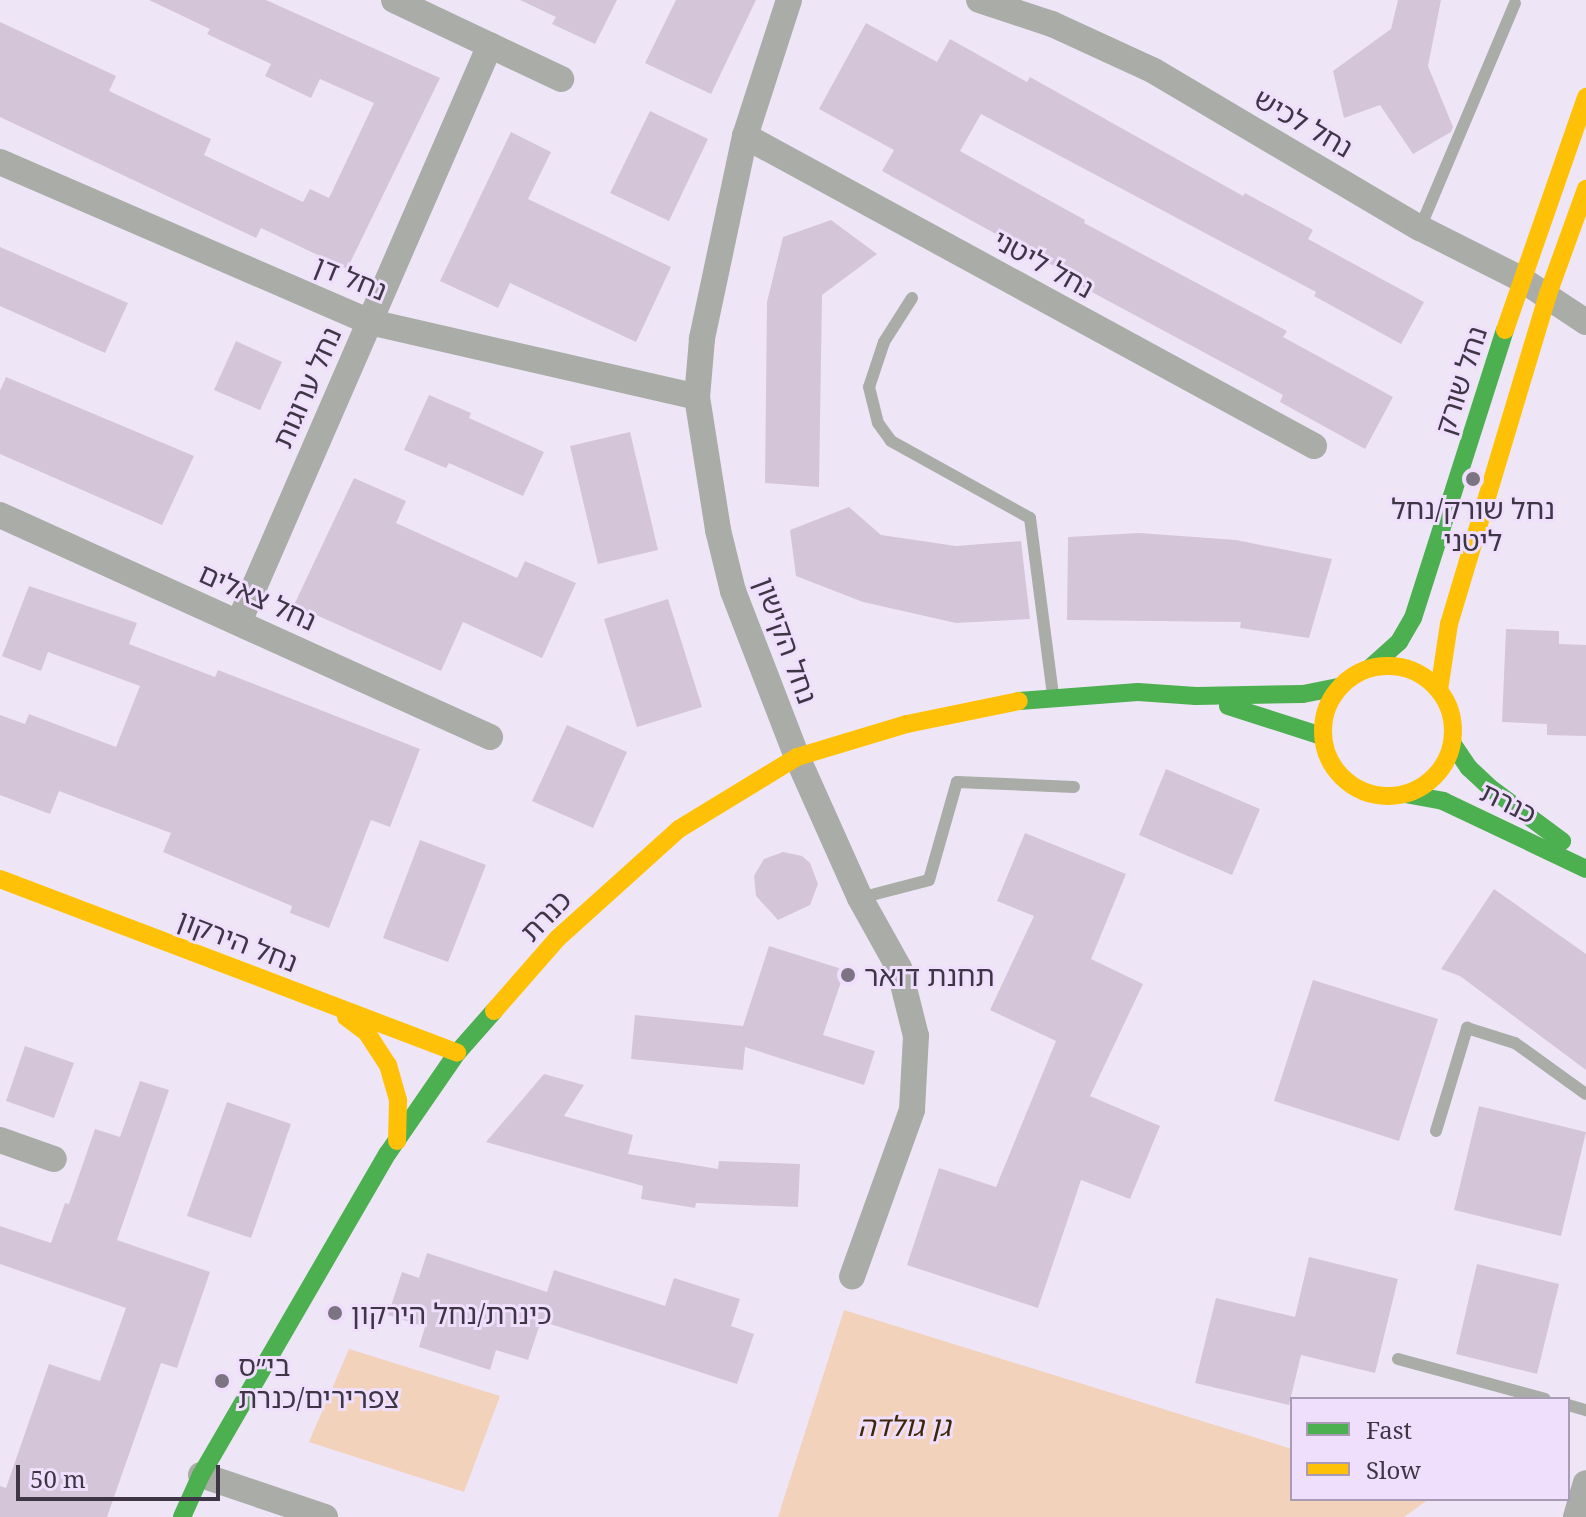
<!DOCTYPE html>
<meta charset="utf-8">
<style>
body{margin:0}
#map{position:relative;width:1586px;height:1517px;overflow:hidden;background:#eee6f6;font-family:"Noto Serif","Noto Sans Hebrew",serif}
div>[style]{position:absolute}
.green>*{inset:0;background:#f2d2ba}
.building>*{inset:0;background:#d5c5d8}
.lane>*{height:12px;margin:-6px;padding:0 6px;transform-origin:6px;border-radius:6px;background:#aaaca7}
.street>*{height:26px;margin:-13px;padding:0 13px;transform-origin:13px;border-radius:13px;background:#aaaca7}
.fast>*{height:18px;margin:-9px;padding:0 9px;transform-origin:9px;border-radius:9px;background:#4caf50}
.slow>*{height:18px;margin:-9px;padding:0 9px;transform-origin:9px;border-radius:9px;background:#ffc107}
.slow>.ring{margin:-9px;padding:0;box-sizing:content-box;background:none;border:18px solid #ffc107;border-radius:50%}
.dots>*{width:22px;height:22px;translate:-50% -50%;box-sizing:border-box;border:4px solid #efdffd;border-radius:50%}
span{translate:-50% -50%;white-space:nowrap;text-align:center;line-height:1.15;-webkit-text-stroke:6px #efdffd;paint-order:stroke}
.street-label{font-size:28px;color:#3e3645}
.poi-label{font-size:28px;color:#3e3645}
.left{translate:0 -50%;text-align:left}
.park-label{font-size:28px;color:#3e2607;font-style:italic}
.legend{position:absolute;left:1290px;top:1397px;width:280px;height:104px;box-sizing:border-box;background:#efdffd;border:2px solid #a89bb3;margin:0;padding:10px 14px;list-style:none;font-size:24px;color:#3e3645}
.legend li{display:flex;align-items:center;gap:16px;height:40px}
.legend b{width:40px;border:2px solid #a89bb3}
.scale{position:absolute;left:16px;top:1465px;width:204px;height:36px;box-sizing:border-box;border:4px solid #3e3645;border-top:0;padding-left:10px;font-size:24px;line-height:28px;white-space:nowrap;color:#3e3645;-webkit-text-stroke:6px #efdffd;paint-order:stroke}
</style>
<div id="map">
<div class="green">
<i style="clip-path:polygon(844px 1310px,1292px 1449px,1292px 1499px,1429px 1499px,1404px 1517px,778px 1517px)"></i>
<i style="clip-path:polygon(349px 1349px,500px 1396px,464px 1492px,309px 1442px)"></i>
</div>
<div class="building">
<i style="clip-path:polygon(149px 0,266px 0,440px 78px,347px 269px,261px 228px,256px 238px,0 117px,0 22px,116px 76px,109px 91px,211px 139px,204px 155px,303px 202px,310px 189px,329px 198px,374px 103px,320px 79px,311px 98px,265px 76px,271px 64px,207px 34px,210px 29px)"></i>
<i style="clip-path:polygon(520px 0,617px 0,595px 44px,552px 24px,556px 17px)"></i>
<i style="clip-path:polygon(676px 0,756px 0,711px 94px,645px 63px)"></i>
<i style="clip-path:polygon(1398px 0,1441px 0,1428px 66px,1453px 127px,1451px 132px,1413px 154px,1380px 105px,1344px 118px,1333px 71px,1391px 29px)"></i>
<i style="clip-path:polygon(866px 23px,937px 62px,950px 39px,1027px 82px,1030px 77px,1243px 196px,1245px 193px,1313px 230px,1308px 239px,1424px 302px,1401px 344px,1314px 296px,1316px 292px,981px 114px,960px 151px,1085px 220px,1084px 223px,1287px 331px,1283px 337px,1393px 397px,1365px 449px,1280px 402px,1283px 395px,1077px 284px,1079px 280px,882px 171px,894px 150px,819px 109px)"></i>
<i style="clip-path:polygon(650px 111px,708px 139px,669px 221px,610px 193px)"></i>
<i style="clip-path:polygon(511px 132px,551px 152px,528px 199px,671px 267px,636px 342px,510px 283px,498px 308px,440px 281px)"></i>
<i style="clip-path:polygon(831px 220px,877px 254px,822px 295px,819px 487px,765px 483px,767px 302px,783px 237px)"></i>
<i style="clip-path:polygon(0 247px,128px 303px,105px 353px,0 306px)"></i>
<i style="clip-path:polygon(236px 341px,282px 362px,260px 410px,214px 390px)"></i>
<i style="clip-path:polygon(6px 377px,194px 456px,162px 525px,0 454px,0 391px)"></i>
<i style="clip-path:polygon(429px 395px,471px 413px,469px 418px,544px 452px,523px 496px,449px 463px,446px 468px,404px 450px)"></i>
<i style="clip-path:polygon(630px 432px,658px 550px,598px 564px,570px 446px)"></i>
<i style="clip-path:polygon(354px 478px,406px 501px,396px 523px,517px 578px,525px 561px,576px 583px,542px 658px,463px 622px,441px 671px,294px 605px)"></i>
<i style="clip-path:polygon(849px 507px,881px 535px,956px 546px,1021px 541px,1030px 619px,956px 623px,863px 602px,796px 576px,790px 530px)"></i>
<i style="clip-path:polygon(1139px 533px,1236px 540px,1332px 559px,1309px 638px,1240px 628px,1241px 622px,1067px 620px,1068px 537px)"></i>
<i style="clip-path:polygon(29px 586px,137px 623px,129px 644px,215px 677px,218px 670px,420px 749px,390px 827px,371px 820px,329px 928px,290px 913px,292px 906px,163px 852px,171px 833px,59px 791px,50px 814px,0 795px,0 715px,25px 724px,29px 714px,116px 747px,140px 686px,48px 652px,41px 671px,2px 656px)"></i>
<i style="clip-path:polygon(668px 599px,702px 707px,637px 727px,604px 619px)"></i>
<i style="clip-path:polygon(1506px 629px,1559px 631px,1559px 644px,1586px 645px,1586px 736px,1547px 735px,1547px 724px,1502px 722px)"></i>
<i style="clip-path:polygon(567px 725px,627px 752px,593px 828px,532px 801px)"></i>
<i style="clip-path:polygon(1166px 769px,1260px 809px,1232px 875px,1139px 835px)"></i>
<i style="clip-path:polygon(1025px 833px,1126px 874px,1091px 959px,1143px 984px,1090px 1096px,1160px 1126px,1130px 1199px,1081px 1180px,1038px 1308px,907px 1265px,939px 1168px,996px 1187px,1056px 1041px,990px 1010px,1034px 916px,997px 901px)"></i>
<i style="clip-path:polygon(420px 840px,486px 865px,448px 962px,383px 938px)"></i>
<i style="clip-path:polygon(783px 852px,802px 856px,810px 863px,818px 884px,810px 905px,778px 920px,756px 896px,754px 876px,764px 859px)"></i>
<i style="clip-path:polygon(1494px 889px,1586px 954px,1586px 1070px,1460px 976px,1441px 969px)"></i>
<i style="clip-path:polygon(769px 946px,845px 970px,823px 1035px,875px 1051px,864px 1085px,745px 1047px,743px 1070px,631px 1059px,635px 1015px,743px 1026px)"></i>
<i style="clip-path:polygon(1313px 980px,1438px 1019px,1399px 1141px,1274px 1101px)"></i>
<i style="clip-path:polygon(25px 1046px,74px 1063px,54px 1118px,6px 1101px)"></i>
<i style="clip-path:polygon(544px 1074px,584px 1085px,564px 1116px,633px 1135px,628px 1154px,718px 1169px,719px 1161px,800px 1164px,798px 1207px,696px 1203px,695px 1208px,641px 1199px,643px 1186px,486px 1142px)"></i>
<i style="clip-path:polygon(140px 1081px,169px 1090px,117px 1240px,210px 1272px,177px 1368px,161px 1363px,107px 1517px,0 1517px,0 1486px,6px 1488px,49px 1364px,100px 1381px,126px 1308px,0 1264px,0 1226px,51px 1243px,65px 1203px,69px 1204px,95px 1129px,120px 1137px)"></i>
<i style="clip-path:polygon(227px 1102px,291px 1124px,251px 1238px,187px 1216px)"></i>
<i style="clip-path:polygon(1479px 1106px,1586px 1132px,1561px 1236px,1454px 1210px)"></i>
<i style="clip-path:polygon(427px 1253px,547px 1292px,554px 1270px,665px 1306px,674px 1278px,740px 1299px,731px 1326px,754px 1334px,737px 1384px,541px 1321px,528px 1360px,496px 1350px,490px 1370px,419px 1347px,425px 1327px,388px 1315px,402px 1272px,419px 1278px)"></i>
<i style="clip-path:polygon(1309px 1257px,1398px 1279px,1375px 1373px,1301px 1355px,1289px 1405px,1195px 1383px,1216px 1298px,1295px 1317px)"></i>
<i style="clip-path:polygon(1477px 1264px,1559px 1284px,1537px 1374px,1456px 1354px)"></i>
</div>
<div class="lane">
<i style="left:1420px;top:228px;width:244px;rotate:-67.1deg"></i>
<i style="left:912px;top:298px;width:52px;rotate:122.5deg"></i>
<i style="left:884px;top:342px;width:47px;rotate:108.4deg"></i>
<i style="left:869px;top:387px;width:37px;rotate:76deg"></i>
<i style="left:878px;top:423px;width:22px;rotate:54deg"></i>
<i style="left:891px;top:441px;width:159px;rotate:29deg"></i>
<i style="left:1030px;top:518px;width:178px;rotate:82.6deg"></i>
<i style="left:860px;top:898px;width:71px;rotate:-14.6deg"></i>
<i style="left:929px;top:880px;width:102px;rotate:-74.1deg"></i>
<i style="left:957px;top:782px;width:117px;rotate:2.4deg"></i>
<i style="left:1436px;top:1131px;width:108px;rotate:-73.2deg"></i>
<i style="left:1467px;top:1028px;width:50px;rotate:17.4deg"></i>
<i style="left:1515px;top:1043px;width:87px;rotate:35.7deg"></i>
<i style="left:1398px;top:1359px;width:152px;rotate:15.2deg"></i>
<i style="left:1568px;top:1405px;width:19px;rotate:16deg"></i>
</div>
<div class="street">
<i style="left:394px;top:0;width:185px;rotate:25.3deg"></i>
<i style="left:789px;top:0;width:143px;rotate:107.9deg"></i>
<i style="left:745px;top:136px;width:208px;rotate:102deg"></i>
<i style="left:702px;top:339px;width:58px;rotate:94.9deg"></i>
<i style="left:697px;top:397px;width:135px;rotate:81deg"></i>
<i style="left:718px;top:530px;width:63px;rotate:76.2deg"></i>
<i style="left:733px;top:591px;width:178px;rotate:68.9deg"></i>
<i style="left:797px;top:757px;width:154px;rotate:65.9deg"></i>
<i style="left:860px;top:898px;width:80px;rotate:60.9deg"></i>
<i style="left:899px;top:968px;width:70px;rotate:76deg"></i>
<i style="left:916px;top:1036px;width:74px;rotate:93.1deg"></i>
<i style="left:912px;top:1110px;width:177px;rotate:109.8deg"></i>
<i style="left:979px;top:0;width:77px;rotate:18.2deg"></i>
<i style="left:1052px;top:24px;width:112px;rotate:24.7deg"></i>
<i style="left:1154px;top:71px;width:309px;rotate:30.6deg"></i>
<i style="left:1420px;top:228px;width:113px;rotate:26.8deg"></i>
<i style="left:1521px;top:279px;width:78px;rotate:33.5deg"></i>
<i style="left:745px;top:136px;width:648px;rotate:28.58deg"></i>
<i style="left:0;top:162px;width:403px;rotate:23.4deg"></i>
<i style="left:370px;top:322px;width:335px;rotate:12.9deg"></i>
<i style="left:0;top:515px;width:538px;rotate:24.37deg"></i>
<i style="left:239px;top:622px;width:629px;rotate:-66.49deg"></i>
<i style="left:0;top:1140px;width:57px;rotate:19.4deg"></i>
<i style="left:201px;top:1475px;width:131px;rotate:18.7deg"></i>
<i style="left:1576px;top:1517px;width:35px;rotate:-74deg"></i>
</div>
<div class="fast">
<i style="left:1370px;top:668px;width:39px;rotate:-42deg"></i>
<i style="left:1399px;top:642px;width:28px;rotate:-60deg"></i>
<i style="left:1413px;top:618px;width:302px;rotate:-72.3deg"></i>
<i style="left:1019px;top:701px;width:119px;rotate:-4.3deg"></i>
<i style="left:1138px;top:692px;width:58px;rotate:3.9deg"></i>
<i style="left:1196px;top:696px;width:107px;rotate:-1.1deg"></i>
<i style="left:1303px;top:694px;width:37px;rotate:-11deg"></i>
<i style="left:1228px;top:706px;width:99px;rotate:17.7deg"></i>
<i style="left:1452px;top:743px;width:30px;rotate:56deg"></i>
<i style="left:1469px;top:768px;width:33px;rotate:43deg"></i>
<i style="left:1493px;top:790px;width:86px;rotate:36.5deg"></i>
<i style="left:1405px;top:794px;width:39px;rotate:10deg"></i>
<i style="left:1443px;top:801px;width:158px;rotate:25.4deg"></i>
<i style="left:182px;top:1517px;width:46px;rotate:-65.7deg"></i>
<i style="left:201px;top:1475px;width:372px;rotate:-59.9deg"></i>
<i style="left:388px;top:1153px;width:121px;rotate:-55.4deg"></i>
<i style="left:457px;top:1053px;width:56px;rotate:-48.6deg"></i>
</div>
<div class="slow">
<i style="left:1505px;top:330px;width:247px;rotate:-70.8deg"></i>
<i class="ring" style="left:1323px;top:666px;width:112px;height:112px"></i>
<i style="left:1439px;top:690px;width:67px;rotate:-81.4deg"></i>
<i style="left:1449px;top:624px;width:345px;rotate:-73.3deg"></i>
<i style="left:1548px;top:294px;width:112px;rotate:-70.1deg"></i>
<i style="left:0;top:879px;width:489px;rotate:20.8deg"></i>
<i style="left:494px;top:1011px;width:97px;rotate:-48.8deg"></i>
<i style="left:558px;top:938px;width:163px;rotate:-42deg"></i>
<i style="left:679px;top:829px;width:138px;rotate:-31.4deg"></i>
<i style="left:797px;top:757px;width:115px;rotate:-16.7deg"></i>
<i style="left:907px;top:724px;width:114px;rotate:-11.6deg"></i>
<i style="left:346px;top:1017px;width:26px;rotate:37deg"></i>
<i style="left:367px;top:1033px;width:38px;rotate:57deg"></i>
<i style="left:388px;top:1065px;width:37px;rotate:74deg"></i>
<i style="left:398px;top:1101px;width:40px;rotate:91.4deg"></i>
</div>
<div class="dots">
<i style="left:1473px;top:479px;background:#7c7483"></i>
<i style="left:848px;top:975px;background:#7c7483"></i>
<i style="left:335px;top:1313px;background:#7c7483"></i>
<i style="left:222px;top:1381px;background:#7c7483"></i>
</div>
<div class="street-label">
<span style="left:1304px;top:122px;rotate:30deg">נחל לכיש</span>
<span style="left:1044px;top:263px;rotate:29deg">נחל ליטני</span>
<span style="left:351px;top:277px;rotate:22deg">נחל דן</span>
<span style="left:1460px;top:380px;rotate:-72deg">נחל שורק</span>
<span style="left:306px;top:387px;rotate:-66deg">נחל ערוגות</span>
<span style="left:258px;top:596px;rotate:24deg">נחל צאלים</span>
<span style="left:787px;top:640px;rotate:70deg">נחל הקישון</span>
<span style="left:1509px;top:802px;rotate:26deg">כנרת</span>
<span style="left:545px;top:915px;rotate:-46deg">כנרת</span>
<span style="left:238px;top:940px;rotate:21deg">נחל הירקון</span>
</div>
<div class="poi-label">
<span style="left:1473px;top:524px">נחל שורק/נחל<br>ליטני</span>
<span class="left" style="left:864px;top:975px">תחנת דואר</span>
<span class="left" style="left:351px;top:1313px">כינרת/נחל הירקון</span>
<span class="left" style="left:238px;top:1381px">בי״ס<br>צפרירים/כנרת</span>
</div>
<div class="park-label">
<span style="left:904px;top:1425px">גן גולדה</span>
</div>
<ul class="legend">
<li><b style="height:10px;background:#4caf50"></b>Fast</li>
<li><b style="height:10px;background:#ffc107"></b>Slow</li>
</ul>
<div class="scale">50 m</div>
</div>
